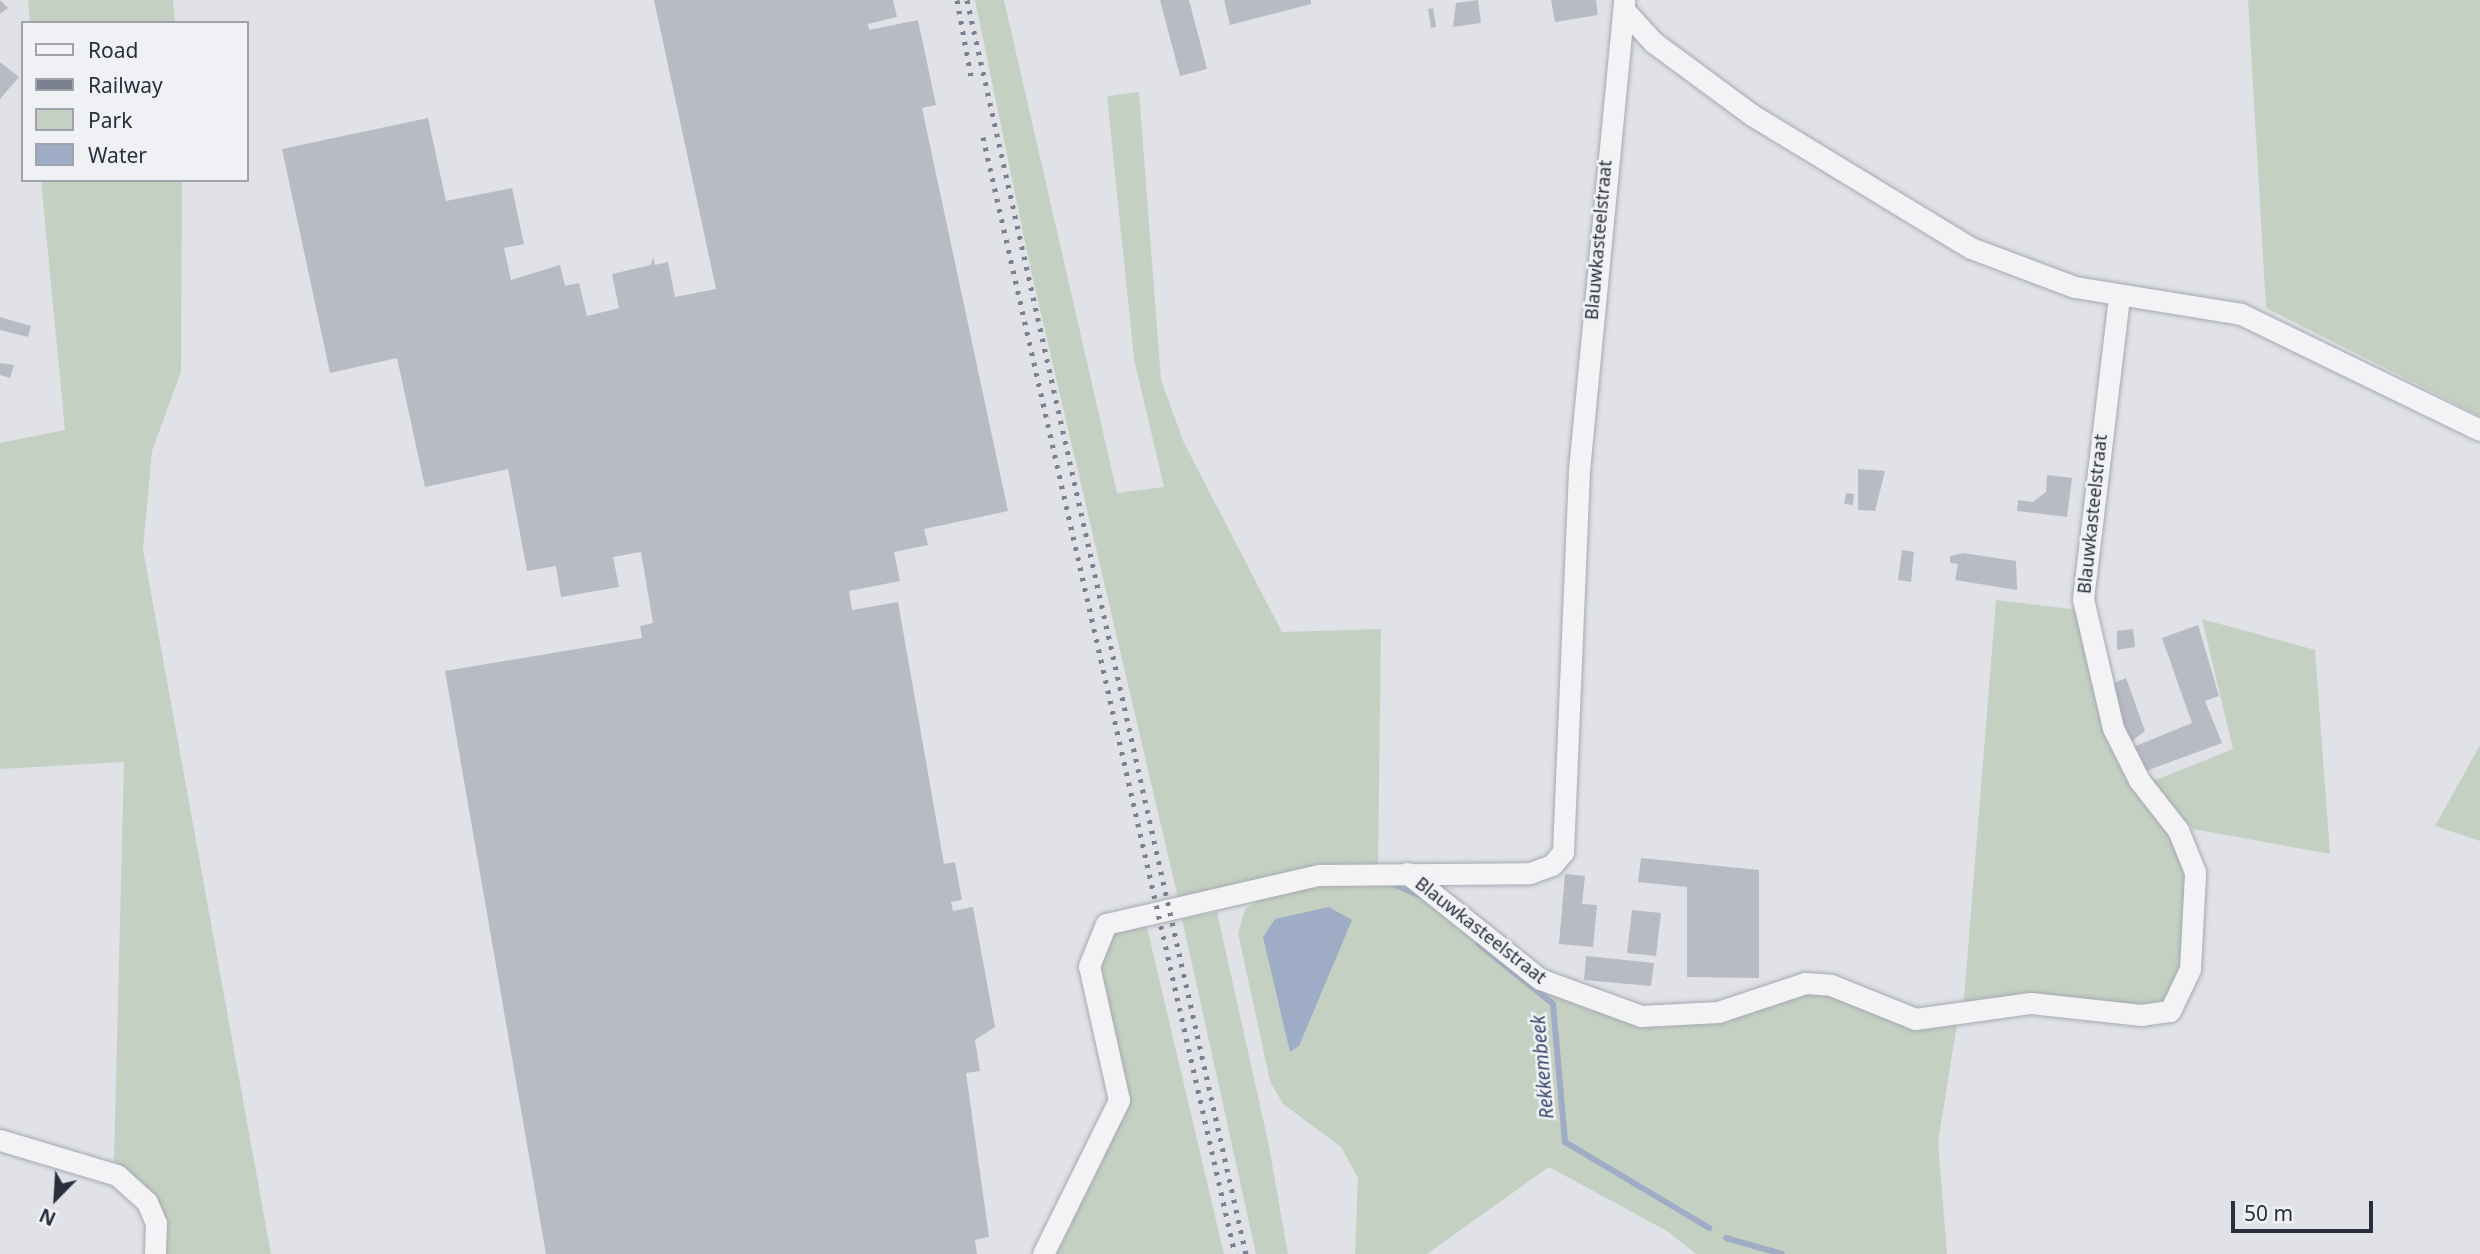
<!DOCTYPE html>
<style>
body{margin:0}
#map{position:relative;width:2480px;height:1254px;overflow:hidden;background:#e0e2e8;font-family:"Noto Sans",sans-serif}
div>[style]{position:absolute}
.green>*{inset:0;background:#c4d1c2}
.water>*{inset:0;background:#9eacc5}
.stream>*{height:6px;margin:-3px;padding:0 3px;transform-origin:3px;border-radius:3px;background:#9eacc5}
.building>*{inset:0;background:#b8bbc4}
.roads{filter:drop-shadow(0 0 2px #a6a9b2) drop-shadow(0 0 2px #a6a9b2)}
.minor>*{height:21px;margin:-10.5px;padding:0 10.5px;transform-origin:10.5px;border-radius:10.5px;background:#f3f3f6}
.rail>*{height:5px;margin-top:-2.5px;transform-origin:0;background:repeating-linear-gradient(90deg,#7b8090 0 3.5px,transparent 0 10.5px)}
span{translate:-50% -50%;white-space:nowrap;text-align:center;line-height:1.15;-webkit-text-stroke:5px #f0f1f5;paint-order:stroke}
.street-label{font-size:18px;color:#2a2f3e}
.water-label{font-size:19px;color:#38496e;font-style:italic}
.legend{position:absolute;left:21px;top:21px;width:228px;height:161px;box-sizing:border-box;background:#f0f1f5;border:2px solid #a1a3ac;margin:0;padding:9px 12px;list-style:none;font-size:21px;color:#2a2f3e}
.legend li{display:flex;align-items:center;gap:14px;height:35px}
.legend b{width:35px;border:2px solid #a1a3ac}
.north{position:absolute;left:21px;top:1163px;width:70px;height:70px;-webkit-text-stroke:5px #f0f1f5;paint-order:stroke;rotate:204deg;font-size:19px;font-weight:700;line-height:28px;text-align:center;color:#2a2f3e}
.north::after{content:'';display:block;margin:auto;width:24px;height:32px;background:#2a2f3e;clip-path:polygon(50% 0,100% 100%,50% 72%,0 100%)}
.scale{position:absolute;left:2231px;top:1201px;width:142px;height:32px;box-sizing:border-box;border:4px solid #2a2f3e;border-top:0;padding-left:9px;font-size:21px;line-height:24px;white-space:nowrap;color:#2a2f3e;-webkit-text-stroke:5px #f0f1f5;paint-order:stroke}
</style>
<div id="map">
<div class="green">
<i style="clip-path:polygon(28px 0,173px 0,175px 23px,30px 23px)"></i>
<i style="clip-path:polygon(975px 0,1004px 0,1117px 493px,1164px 487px,1134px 359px,1107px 96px,1139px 92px,1161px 380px,1184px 443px,1282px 632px,1381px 629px,1378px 867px,1178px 898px,1031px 271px)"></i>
<i style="clip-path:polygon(2248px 0,2480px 0,2480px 416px,2266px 308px)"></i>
<i style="clip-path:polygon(41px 180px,182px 180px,181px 372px,152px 451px,143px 549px,271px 1254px,164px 1254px,152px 1197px,114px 1161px,124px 762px,0 769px,0 443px,65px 430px)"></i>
<i style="clip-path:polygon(1996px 600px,2079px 610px,2081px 632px,2189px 869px,2186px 968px,2161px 1011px,1963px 1011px)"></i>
<i style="clip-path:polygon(2202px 619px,2315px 650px,2330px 854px,2193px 829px,2148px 783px,2233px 749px)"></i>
<i style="clip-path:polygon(2480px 745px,2480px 841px,2435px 826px)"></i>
<i style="clip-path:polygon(1402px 878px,1554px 995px,1592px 1011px,1684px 1025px,1811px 987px,1931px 1026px,1957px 1024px,1938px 1142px,1947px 1254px,1696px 1254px,1667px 1231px,1549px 1167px,1427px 1254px,1355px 1254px,1358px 1178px,1341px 1147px,1283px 1104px,1270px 1081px,1238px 933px,1245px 909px,1272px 891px)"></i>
<i style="clip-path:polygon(1217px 912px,1268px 1141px,1288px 1254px,1256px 1254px,1182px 919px)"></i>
<i style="clip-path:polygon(1145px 919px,1224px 1254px,1051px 1254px,1122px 1099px,1094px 970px,1110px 931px)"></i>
</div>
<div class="water">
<i style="clip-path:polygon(1329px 907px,1352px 920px,1299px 1046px,1290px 1052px,1263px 937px,1275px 919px)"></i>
</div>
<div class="stream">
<i style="left:1391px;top:883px;width:30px;rotate:23deg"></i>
<i style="left:1479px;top:944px;width:95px;rotate:39deg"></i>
<i style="left:1553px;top:1004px;width:139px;rotate:85deg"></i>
<i style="left:1565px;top:1142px;width:168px;rotate:30.8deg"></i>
<i style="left:1726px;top:1238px;width:58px;rotate:15.9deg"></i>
</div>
<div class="building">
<i style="clip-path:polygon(0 0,8px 8px,0 14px)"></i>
<i style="clip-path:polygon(654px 0,893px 0,897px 17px,868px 24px,869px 30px,918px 20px,936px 105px,922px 108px,1008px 511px,924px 529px,928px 545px,894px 552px,900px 581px,849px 591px,852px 610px,898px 602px,944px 864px,955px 862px,962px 900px,951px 902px,953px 911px,973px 907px,995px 1027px,975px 1040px,980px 1071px,966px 1073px,989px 1237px,975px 1240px,977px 1254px,546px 1254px,445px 671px,642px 638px,640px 626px,653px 623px,641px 552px,613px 557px,619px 587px,561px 597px,556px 566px,527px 571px,508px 469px,425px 487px,397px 358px,330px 373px,282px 149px,428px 118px,446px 201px,512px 188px,524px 244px,504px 248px,511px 280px,560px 265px,565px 286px,579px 283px,587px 316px,619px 308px,612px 274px,651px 265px,653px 257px,655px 265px,668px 262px,675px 297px,716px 289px)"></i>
<i style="clip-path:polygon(1160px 0,1189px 0,1207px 69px,1180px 76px)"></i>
<i style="clip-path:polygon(1224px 0,1311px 0,1311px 4px,1230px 25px)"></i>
<i style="clip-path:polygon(1478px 0,1481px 23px,1453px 27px,1456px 3px)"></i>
<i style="clip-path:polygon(1551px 0,1596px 0,1598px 15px,1555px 22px)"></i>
<i style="clip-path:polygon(1433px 8px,1436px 27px,1431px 28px,1428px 9px)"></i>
<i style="clip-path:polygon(0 62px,19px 77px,0 99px)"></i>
<i style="clip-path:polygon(0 317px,31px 326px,28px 337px,0 330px)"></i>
<i style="clip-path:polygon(0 363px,14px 365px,10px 378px,0 375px)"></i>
<i style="clip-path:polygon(1858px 469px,1885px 471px,1875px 511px,1858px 510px)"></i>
<i style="clip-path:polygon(2047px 475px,2072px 478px,2067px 517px,2017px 511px,2018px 500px,2033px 502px,2046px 492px)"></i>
<i style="clip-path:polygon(1846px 493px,1854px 494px,1853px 505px,1844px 504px)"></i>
<i style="clip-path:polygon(1902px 550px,1914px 552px,1911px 582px,1898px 580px)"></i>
<i style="clip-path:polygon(1963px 553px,2016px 561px,2017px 590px,1955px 580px,1958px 564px,1950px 563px,1950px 556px)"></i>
<i style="clip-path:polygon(2198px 625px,2219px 696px,2205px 701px,2222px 743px,2143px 772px,2131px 748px,2192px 723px,2162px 638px)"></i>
<i style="clip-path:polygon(2133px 629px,2135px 647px,2117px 650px,2117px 631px)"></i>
<i style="clip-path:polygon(2126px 678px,2145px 731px,2129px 743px,2109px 685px)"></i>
<i style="clip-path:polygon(1641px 858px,1759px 870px,1759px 978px,1687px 977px,1687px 887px,1638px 882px)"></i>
<i style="clip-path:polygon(1565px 874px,1585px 876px,1582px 904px,1597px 905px,1593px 947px,1559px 944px)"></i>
<i style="clip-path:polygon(1632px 910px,1661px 913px,1656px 956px,1627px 953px)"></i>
<i style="clip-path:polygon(1586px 956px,1654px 963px,1651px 986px,1584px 980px)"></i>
</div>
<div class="roads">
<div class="minor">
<i style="left:1625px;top:11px;width:42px;rotate:47.9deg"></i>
<i style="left:1653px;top:42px;width:123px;rotate:36.4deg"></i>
<i style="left:1752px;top:115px;width:256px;rotate:31.3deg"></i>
<i style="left:1971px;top:248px;width:111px;rotate:20.6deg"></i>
<i style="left:2075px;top:287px;width:168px;rotate:9.2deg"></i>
<i style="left:2241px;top:314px;width:266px;rotate:25.9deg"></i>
<i style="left:1407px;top:873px;width:170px;rotate:38.6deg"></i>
<i style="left:1540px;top:979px;width:108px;rotate:20.1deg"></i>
<i style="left:1641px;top:1016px;width:77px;rotate:-3deg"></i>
<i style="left:1718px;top:1012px;width:92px;rotate:-18.4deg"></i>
<i style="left:1805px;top:983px;width:26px;rotate:4deg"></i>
<i style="left:1831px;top:985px;width:91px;rotate:22deg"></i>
<i style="left:1915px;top:1019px;width:117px;rotate:-7.9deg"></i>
<i style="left:2031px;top:1003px;width:111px;rotate:6.2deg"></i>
<i style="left:2141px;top:1015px;width:29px;rotate:-8deg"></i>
<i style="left:2170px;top:1011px;width:47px;rotate:-64.5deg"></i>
<i style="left:2190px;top:969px;width:97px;rotate:-87deg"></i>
<i style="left:2195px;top:872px;width:45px;rotate:-112deg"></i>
<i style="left:2178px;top:830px;width:63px;rotate:-128deg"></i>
<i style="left:2139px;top:780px;width:58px;rotate:-116.6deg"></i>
<i style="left:2113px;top:728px;width:132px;rotate:-103.1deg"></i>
<i style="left:2083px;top:599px;width:304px;rotate:-83.2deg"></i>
<i style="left:0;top:1140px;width:122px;rotate:16.7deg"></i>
<i style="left:117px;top:1175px;width:40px;rotate:42deg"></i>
<i style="left:147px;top:1202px;width:23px;rotate:67deg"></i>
<i style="left:156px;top:1223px;width:31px;rotate:92deg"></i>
<i style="left:1043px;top:1254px;width:172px;rotate:-63.7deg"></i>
<i style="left:1119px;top:1100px;width:137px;rotate:-102.6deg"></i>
<i style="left:1089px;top:966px;width:45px;rotate:-68deg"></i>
<i style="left:1106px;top:924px;width:219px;rotate:-13deg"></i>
<i style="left:1319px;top:875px;width:211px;rotate:-0.5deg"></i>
<i style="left:1530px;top:873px;width:23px;rotate:-20deg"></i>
<i style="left:1552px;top:865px;width:17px;rotate:-50deg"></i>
<i style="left:1563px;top:852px;width:382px;rotate:-87.6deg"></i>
<i style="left:1579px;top:470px;width:472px;rotate:-84.5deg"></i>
</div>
</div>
<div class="rail">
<i style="left:957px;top:0;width:83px;rotate:79.6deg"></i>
<i style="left:967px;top:0;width:1285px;rotate:77.46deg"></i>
<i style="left:983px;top:137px;width:1145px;rotate:77.29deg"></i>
</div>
<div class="street-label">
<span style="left:1598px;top:240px;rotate:-85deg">Blauwkasteelstraat</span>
<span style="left:2092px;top:514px;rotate:-84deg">Blauwkasteelstraat</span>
<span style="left:1481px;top:930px;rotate:38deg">Blauwkasteelstraat</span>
</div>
<div class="water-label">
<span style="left:1543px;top:1067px;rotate:-95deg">Rekkembeek</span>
</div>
<ul class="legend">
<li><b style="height:9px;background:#f3f3f6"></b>Road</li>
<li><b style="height:9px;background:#7b8090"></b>Railway</li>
<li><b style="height:19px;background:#c4d1c2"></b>Park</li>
<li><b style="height:19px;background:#9eacc5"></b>Water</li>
</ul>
<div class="north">N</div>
<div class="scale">50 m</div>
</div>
